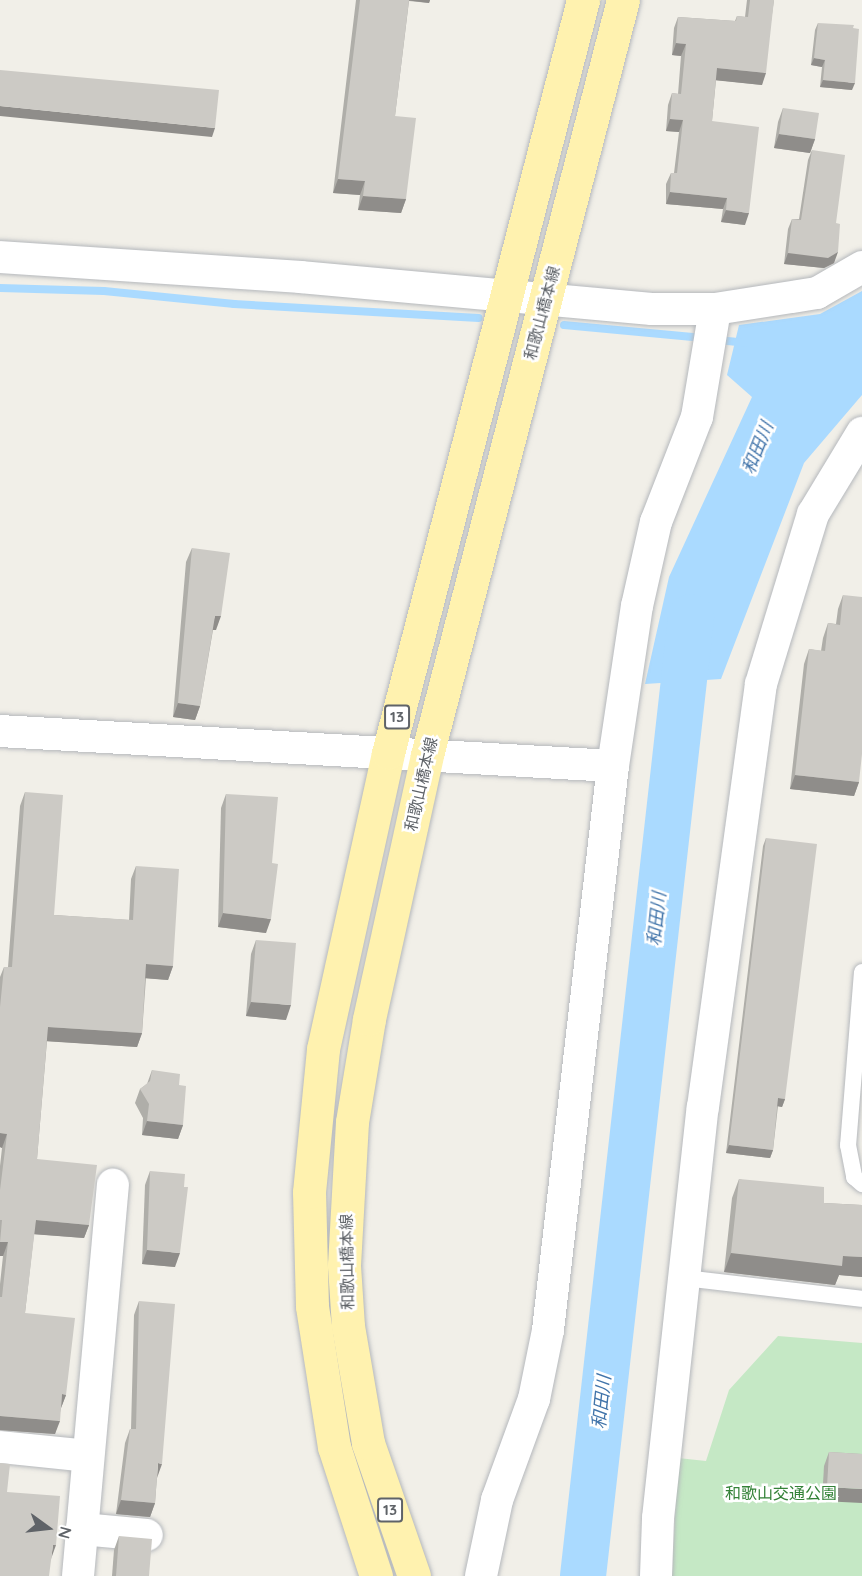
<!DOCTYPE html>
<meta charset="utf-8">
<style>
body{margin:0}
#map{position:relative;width:862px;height:1576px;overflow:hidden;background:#f1efe8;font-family:Quicksand,"Noto Sans JP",sans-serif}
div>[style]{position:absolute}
.green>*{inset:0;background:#c5e8c5}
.water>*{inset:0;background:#aadaff}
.stream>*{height:8px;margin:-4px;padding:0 4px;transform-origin:4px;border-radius:4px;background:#aadaff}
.river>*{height:46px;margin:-23px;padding:0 23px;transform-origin:23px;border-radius:23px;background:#aadaff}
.roads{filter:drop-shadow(0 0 2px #b5b8bc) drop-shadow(0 0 2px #b5b8bc)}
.service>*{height:16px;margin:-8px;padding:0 8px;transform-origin:8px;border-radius:8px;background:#fff}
.minor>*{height:32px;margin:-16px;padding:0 16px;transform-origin:16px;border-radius:16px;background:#fff}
.primary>*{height:33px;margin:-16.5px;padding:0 16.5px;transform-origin:16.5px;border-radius:16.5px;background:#fff2af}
.wall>*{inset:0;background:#afaea9}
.shaded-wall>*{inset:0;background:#8f8d8a}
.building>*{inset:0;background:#cccac5}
span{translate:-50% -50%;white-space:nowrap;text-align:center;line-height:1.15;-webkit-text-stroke:5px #fff;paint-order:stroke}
.shield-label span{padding:2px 4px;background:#fff;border:2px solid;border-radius:4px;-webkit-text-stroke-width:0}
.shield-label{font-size:15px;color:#5f6368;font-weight:700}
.street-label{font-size:16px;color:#5f6368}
.park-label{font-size:16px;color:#348238}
.water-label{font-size:18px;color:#4174aa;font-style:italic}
.north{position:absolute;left:18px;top:1498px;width:60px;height:60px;-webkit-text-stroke:4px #fff;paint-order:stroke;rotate:105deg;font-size:16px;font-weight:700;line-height:24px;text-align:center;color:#5f6368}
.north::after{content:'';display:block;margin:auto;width:21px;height:27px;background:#5f6368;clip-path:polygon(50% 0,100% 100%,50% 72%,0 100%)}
</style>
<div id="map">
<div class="green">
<i style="clip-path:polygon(778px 1336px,862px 1343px,862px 1576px,672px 1576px,678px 1458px,706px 1461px,729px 1390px)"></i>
</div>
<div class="water">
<i style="clip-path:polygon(862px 291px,862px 395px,804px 463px,721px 679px,645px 684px,669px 577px,752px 397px,727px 375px,739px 325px,820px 314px)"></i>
</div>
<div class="stream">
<i style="left:0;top:288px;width:104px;rotate:1.7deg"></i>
<i style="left:104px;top:291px;width:131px;rotate:5.7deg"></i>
<i style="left:234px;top:304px;width:245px;rotate:3.3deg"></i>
<i style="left:564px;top:325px;width:140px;rotate:5.3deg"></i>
<i style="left:718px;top:340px;width:27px;rotate:6deg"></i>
</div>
<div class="river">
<i style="left:583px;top:1576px;width:965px;rotate:-83.57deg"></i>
</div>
<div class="roads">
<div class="service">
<i style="left:862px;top:972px;width:174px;rotate:94.6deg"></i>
<i style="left:848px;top:1145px;width:33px;rotate:79deg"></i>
<i style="left:854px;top:1177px;width:11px;rotate:41deg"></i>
<i style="left:684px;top:1278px;width:179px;rotate:6.7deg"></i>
</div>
<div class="minor">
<i style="left:0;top:257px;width:301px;rotate:3.8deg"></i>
<i style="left:300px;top:277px;width:353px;rotate:5.2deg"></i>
<i style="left:652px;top:309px;width:63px"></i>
<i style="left:715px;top:309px;width:103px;rotate:-8.9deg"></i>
<i style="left:817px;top:293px;width:52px;rotate:-30deg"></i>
<i style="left:0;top:731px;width:614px;rotate:3.27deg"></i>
<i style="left:0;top:1447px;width:88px;rotate:5.8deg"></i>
<i style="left:82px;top:1529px;width:65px;rotate:5.3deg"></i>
<i style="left:78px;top:1576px;width:393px;rotate:-84.9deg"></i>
<i style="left:481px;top:1576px;width:78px;rotate:-78.1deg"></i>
<i style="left:497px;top:1500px;width:108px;rotate:-69.9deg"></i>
<i style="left:534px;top:1399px;width:70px;rotate:-78.5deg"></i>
<i style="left:548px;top:1330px;width:568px;rotate:-83.43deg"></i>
<i style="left:613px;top:766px;width:162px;rotate:-81.5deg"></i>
<i style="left:637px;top:606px;width:86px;rotate:-77.3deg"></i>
<i style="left:656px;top:522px;width:113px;rotate:-68.7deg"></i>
<i style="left:697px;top:417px;width:109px;rotate:-80.5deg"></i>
<i style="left:656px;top:1576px;width:58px;rotate:-88deg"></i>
<i style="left:658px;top:1518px;width:413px;rotate:-83.8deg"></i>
<i style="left:703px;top:1107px;width:427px;rotate:-82.2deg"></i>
<i style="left:761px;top:684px;width:178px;rotate:-73deg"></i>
<i style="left:813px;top:514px;width:95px;rotate:-58.8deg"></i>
</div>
<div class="primary">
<i style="left:376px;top:1576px;width:136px;rotate:-108deg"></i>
<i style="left:334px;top:1447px;width:143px;rotate:-98.9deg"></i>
<i style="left:312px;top:1306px;width:114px;rotate:-91.5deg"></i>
<i style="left:309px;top:1192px;width:144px;rotate:-84.4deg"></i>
<i style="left:323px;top:1049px;width:303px;rotate:-77.6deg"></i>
<i style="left:388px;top:753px;width:778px;rotate:-75.48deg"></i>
<i style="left:414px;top:1576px;width:141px;rotate:-109.1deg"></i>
<i style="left:368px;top:1443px;width:119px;rotate:-99.7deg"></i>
<i style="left:348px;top:1326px;width:61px;rotate:-93.8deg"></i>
<i style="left:344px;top:1265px;width:143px;rotate:-86.8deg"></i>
<i style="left:352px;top:1122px;width:104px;rotate:-80.6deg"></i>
<i style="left:369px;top:1019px;width:270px;rotate:-77.6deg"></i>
<i style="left:427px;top:755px;width:780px;rotate:-75.45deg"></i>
</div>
</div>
<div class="wall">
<i style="clip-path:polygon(356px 0,430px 0,429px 3px,409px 1px,395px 116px,406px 199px,401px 213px,358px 210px,360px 195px,333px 193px)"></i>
<i style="clip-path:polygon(747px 0,774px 0,762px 85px,716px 80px,712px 121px,745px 225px,721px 222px,723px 209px,666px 204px,666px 184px,671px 173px,674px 173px,679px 132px,666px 131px,668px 105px,672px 93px,678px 94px,681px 56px,672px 55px,674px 28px,678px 17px,735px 21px,737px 16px,745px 17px)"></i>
<i style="clip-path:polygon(818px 23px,852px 90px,820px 87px,822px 67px,811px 65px,815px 30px)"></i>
<i style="clip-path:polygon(783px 108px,815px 139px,810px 153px,774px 148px,778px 122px)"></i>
<i style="clip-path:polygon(812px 150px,836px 223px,834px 263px,824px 268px,784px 264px,788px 229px,792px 219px,799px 219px,808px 160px)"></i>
<i style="clip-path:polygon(192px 548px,216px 630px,213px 630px,200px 706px,195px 720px,173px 717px,186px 562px)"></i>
<i style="clip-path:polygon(843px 595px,859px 782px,854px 796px,790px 789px,804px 664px,809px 649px,821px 651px,823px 638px,828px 623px,836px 624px,838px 609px)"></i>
<i style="clip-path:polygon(25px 792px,54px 915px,129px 920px,131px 879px,136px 866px,173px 966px,168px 980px,146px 978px,142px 1033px,137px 1047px,47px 1041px,37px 1159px,89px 1225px,84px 1238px,34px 1234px,25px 1313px,66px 1395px,61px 1408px,55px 1434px,0 1430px,0 1284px,3px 1256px,0 1256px,0 1166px,2px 1148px,0 1147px,0 977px,4px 967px,8px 967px,20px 806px)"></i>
<i style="clip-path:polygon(226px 794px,272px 863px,266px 933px,218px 927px,221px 808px)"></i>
<i style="clip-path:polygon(766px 838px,785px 1099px,782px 1107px,778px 1106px,773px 1150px,770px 1158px,726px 1153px,763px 846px)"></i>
<i style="clip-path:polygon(256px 940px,286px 1020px,246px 1016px,251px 954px)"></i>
<i style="clip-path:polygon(152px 1070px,179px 1085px,183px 1125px,178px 1139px,142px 1135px,143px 1118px,135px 1103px,140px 1089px,147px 1084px)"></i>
<i style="clip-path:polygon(150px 1171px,175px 1267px,142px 1264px,145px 1185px)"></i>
<i style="clip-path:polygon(739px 1179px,824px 1203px,862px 1205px,862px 1277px,839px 1275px,835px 1285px,724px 1272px,732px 1198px)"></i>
<i style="clip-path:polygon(139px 1301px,157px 1477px,155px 1503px,150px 1517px,116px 1514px,125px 1443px,130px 1429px,131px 1429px,134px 1315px)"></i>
<i style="clip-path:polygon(829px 1452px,862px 1454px,822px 1501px,824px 1466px)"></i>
<i style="clip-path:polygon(119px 1536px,149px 1576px,112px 1576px,114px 1550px)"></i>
</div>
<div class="shaded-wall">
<i style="clip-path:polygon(405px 0,430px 0,429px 3px)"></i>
<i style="clip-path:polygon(676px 43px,686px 44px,681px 56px,672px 55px)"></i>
<i style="clip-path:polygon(814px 58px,825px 60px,822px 67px,811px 65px)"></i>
<i style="clip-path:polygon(717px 68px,766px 73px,762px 85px,713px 80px)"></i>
<i style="clip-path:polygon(823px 80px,855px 83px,852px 90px,820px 87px)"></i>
<i style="clip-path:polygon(0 106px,215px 128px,212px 137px,0 116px)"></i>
<i style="clip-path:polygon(670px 119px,683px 120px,679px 132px,666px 131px)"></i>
<i style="clip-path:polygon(779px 134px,815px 139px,810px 153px,774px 148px)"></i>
<i style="clip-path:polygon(338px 179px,365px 181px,360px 195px,333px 193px)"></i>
<i style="clip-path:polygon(670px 192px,727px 198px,723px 209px,666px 204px)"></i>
<i style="clip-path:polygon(363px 196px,406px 199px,401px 213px,358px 210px)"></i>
<i style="clip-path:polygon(726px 210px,749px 213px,745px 225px,721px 222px)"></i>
<i style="clip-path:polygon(838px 252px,834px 263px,824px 268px,784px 264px,788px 253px)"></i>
<i style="clip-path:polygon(215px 616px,221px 616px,216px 630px,210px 630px)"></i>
<i style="clip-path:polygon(178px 703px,200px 706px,195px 720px,173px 717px)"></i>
<i style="clip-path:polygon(795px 775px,859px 782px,854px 796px,790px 789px)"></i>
<i style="clip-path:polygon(223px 913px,271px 919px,266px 933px,218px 927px)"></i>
<i style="clip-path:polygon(146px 964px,173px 966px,168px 980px,142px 978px)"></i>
<i style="clip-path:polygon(251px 1002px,291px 1005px,286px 1020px,246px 1016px)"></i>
<i style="clip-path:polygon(48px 1027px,142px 1033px,137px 1047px,43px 1041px)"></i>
<i style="clip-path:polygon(778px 1098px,785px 1099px,782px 1107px,776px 1106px)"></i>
<i style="clip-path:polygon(147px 1121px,183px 1125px,178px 1139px,142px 1135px)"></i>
<i style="clip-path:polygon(0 1133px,7px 1134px,2px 1148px,0 1147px)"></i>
<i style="clip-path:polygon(729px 1145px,773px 1150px,770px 1158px,726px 1153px)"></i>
<i style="clip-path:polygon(36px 1220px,89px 1225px,84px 1238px,31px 1234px)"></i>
<i style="clip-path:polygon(0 1242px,8px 1242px,3px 1256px,0 1256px)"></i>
<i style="clip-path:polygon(147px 1250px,180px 1253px,175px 1267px,142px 1264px)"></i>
<i style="clip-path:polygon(731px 1253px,843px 1256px,862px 1257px,862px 1277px,839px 1275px,835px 1285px,724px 1272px)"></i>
<i style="clip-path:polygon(62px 1394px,66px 1395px,61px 1408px)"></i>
<i style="clip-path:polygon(0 1416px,60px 1421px,55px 1434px,0 1430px)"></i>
<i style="clip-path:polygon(158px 1463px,162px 1464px,157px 1478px)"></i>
<i style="clip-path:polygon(827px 1487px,862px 1489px,862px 1503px,822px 1501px)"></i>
<i style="clip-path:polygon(121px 1500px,155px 1503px,150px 1517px,116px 1514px)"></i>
<i style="clip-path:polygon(53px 1545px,56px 1545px,51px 1559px)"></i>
</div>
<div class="building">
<i style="clip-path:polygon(360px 0,409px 0,395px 116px,416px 118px,406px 199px,363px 196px,365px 181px,338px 179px)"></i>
<i style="clip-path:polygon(750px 0,774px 0,766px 73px,717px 68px,712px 121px,759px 127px,749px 213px,726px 210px,727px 198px,670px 192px,671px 173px,677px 173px,683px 120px,670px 119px,672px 93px,681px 94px,686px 44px,676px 43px,678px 17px,736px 21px,737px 16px,748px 17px)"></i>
<i style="clip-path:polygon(818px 23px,854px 25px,853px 28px,859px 29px,855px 83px,823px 80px,825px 60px,814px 58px)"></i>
<i style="clip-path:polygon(0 70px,219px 90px,215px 128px,0 106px)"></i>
<i style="clip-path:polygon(783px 108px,819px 113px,815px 139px,779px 134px)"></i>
<i style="clip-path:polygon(812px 150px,845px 155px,836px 223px,840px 224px,838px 252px,828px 258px,788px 253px,792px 219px,801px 220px)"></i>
<i style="clip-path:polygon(192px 548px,230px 553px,221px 616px,215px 616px,200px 706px,178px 703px)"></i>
<i style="clip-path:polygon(843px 595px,862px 597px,862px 754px,859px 782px,795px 775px,809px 649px,825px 651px,828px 623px,840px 625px)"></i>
<i style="clip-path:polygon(25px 792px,63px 795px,54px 915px,133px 920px,136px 866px,179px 869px,173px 966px,146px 964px,142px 1033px,48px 1027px,37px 1159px,97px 1165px,89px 1225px,36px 1220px,25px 1313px,75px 1318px,66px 1395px,62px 1394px,60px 1421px,0 1416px,0 1297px,2px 1297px,8px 1242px,0 1242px,2px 1220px,0 1220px,0 1190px,7px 1134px,0 1133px,0 1007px,4px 967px,12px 967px)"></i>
<i style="clip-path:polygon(226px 794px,278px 797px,272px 863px,278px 864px,271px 919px,223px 913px)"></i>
<i style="clip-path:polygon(766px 838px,817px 844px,785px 1099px,778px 1098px,773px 1150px,729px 1145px)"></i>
<i style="clip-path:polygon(256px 940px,296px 943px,291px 1005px,251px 1002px)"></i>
<i style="clip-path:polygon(152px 1070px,180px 1074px,179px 1085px,186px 1086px,183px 1125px,147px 1121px,149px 1104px,140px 1089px,150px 1081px)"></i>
<i style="clip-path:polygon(150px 1171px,185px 1174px,184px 1187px,188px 1187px,180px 1253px,147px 1250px)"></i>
<i style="clip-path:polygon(739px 1179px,824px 1187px,824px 1203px,862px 1205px,862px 1257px,843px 1256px,842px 1266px,731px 1253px)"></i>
<i style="clip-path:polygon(139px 1301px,175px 1304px,162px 1464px,158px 1463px,155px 1503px,121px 1500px,130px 1429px,136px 1429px)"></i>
<i style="clip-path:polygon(829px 1452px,862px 1454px,862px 1489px,827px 1487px)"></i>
<i style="clip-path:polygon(0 1463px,10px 1464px,7px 1492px,60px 1496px,56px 1545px,53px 1545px,49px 1576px,0 1576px)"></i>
<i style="clip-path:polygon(119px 1536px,152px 1539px,149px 1576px,116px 1576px)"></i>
</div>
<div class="shield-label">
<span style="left:397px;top:717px">13</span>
<span style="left:390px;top:1510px">13</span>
</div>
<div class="street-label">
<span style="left:542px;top:313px;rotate:-75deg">和歌山橋本線</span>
<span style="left:421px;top:784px;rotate:-77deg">和歌山橋本線</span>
<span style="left:347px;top:1262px;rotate:-91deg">和歌山橋本線</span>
</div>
<div class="park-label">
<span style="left:781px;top:1493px">和歌山交通公園</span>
</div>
<div class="water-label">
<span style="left:758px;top:448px;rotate:-68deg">和田川</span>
<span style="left:657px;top:919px;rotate:-84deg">和田川</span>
<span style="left:602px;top:1402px;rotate:-84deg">和田川</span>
</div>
<div class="north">N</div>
</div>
